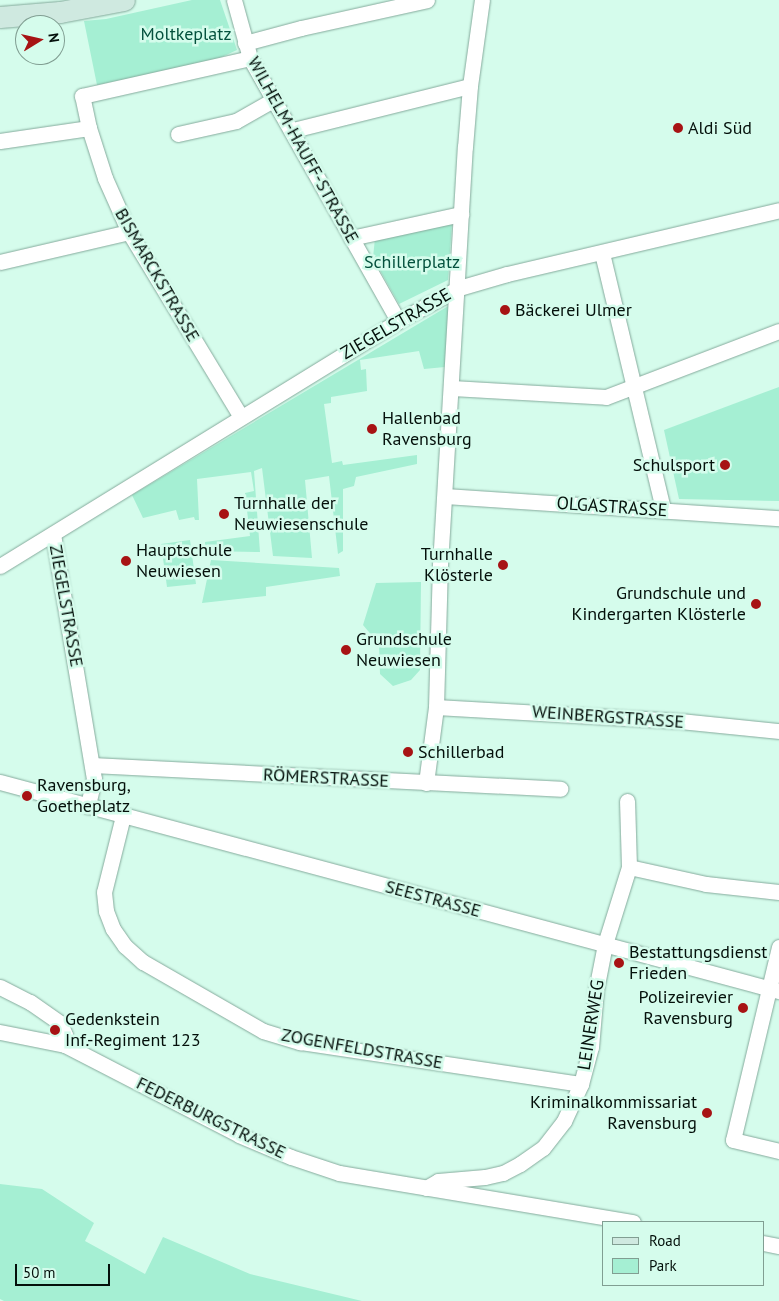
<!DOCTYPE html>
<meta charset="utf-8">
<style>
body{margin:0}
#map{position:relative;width:779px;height:1301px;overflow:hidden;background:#d5fcec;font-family:"PT Sans",sans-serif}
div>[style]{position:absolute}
.green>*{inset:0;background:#a5efd3}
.roads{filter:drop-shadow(0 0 1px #85aa9c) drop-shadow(0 0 1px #85aa9c)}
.street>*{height:15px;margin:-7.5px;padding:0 7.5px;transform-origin:7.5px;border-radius:7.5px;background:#fff}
.secondary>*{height:21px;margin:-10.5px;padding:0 10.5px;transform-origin:10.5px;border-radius:10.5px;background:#cfe9e0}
.dots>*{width:14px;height:14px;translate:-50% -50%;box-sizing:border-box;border:2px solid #d5fcec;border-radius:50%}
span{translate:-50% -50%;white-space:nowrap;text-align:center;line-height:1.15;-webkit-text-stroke:5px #d5fcec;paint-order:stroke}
.park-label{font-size:18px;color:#04513d}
.poi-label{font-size:18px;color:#04100b}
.left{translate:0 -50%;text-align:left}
.right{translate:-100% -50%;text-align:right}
.street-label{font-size:18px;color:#04100b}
.legend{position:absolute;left:602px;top:1221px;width:162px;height:65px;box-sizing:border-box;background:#d5fcec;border:1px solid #819e92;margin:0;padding:6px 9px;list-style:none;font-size:15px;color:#04100b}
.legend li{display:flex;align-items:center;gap:10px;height:25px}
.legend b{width:25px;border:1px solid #819e92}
.north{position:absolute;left:15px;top:15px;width:50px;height:50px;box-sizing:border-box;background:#d5fcec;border:1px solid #819e92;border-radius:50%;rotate:81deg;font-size:14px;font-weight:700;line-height:20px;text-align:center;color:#04100b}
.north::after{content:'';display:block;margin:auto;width:18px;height:22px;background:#a71314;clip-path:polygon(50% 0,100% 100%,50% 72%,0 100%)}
.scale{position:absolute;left:15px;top:1264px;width:95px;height:22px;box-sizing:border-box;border:2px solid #04100b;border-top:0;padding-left:6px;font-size:15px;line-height:18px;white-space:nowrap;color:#04100b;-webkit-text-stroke:4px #d5fcec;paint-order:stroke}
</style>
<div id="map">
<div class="green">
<i style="clip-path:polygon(192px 0,220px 0,237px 50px,211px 62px,97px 85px,84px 21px,106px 19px)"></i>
<i style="clip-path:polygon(452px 222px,448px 280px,399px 304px,373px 258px,375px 238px)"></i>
<i style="clip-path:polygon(450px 305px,445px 367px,424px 369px,419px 351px,360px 360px,361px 370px,366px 369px,367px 391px,331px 397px,331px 403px,324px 404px,332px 463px,342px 461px,343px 465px,417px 455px,417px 464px,356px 477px,354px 486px,343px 489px,343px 551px,338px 554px,329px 476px,305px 480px,312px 558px,273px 556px,262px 468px,254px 471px,260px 552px,205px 551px,205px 542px,250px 536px,245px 493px,254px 491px,251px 472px,197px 479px,199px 520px,195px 520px,194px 517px,179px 520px,176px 510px,143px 518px,132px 495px)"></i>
<i style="clip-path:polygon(779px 387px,779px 501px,679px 499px,664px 430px)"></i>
<i style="clip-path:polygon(190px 540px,196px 584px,167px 587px,161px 544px)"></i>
<i style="clip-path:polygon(211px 560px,339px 568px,340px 576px,266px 587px,266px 596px,202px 603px)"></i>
<i style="clip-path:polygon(421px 582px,420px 670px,411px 680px,393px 686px,380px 674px,379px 644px,363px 625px,376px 583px)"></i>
<i style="clip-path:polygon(0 1184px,42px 1189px,94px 1223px,85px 1241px,145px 1274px,163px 1237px,250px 1274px,362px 1301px,4px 1301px,0 1299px)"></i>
</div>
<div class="roads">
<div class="street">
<i style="left:234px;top:0;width:60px;rotate:74.6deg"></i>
<i style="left:250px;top:58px;width:302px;rotate:60.6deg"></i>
<i style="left:245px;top:43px;width:58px;rotate:-15deg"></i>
<i style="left:301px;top:28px;width:129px;rotate:-12.5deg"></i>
<i style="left:293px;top:130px;width:182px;rotate:-14deg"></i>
<i style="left:178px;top:134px;width:59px;rotate:-12.6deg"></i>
<i style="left:236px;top:121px;width:43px;rotate:-29.6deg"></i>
<i style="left:0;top:141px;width:90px;rotate:-8.3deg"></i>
<i style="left:351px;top:238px;width:113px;rotate:-12.3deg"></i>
<i style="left:602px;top:253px;width:264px;rotate:76.6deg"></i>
<i style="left:0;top:262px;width:132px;rotate:-13.1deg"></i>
<i style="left:452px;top:388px;width:154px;rotate:3.3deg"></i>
<i style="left:606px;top:397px;width:185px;rotate:-20.9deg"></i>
<i style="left:241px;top:417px;width:216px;rotate:-121.2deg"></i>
<i style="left:129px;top:232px;width:59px;rotate:-114deg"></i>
<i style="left:105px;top:178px;width:52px;rotate:-107.7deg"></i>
<i style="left:89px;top:128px;width:33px;rotate:-102deg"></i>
<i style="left:82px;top:96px;width:172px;rotate:-12.7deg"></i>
<i style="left:445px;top:496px;width:335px;rotate:3.8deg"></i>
<i style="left:53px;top:534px;width:248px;rotate:80.5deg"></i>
<i style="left:94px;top:779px;width:28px;rotate:103deg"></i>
<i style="left:0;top:566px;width:467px;rotate:-31.6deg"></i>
<i style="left:398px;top:321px;width:69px;rotate:-28.4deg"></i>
<i style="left:459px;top:288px;width:50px;rotate:-16.3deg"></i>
<i style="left:507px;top:274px;width:279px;rotate:-13.2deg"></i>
<i style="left:436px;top:707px;width:244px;rotate:3.3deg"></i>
<i style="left:680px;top:721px;width:100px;rotate:5.8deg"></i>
<i style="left:92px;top:765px;width:469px;rotate:2.9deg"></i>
<i style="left:0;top:782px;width:807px;rotate:15.02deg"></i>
<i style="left:426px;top:783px;width:77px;rotate:-82.5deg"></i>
<i style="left:436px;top:707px;width:142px;rotate:-88.4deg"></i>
<i style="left:440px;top:565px;width:419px;rotate:-86.6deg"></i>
<i style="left:465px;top:147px;width:61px;rotate:-85.3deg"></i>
<i style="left:470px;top:86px;width:87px;rotate:-82.1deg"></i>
<i style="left:123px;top:816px;width:78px;rotate:104deg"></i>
<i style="left:104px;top:892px;width:19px;rotate:84deg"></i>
<i style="left:106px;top:911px;width:19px;rotate:69deg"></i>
<i style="left:113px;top:929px;width:21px;rotate:55deg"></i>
<i style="left:125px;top:946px;width:24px;rotate:42deg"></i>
<i style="left:143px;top:962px;width:138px;rotate:29.9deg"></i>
<i style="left:263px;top:1031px;width:39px;rotate:17deg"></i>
<i style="left:300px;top:1042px;width:284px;rotate:8.5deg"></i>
<i style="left:629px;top:867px;width:79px;rotate:12.4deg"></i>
<i style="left:706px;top:884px;width:73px;rotate:6.3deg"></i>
<i style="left:779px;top:947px;width:198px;rotate:103.4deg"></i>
<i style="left:733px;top:1140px;width:47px;rotate:13.4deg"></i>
<i style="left:0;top:987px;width:34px;rotate:27deg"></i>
<i style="left:30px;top:1002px;width:37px;rotate:35deg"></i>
<i style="left:60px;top:1023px;width:13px;rotate:67deg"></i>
<i style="left:65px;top:1035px;width:10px;rotate:90deg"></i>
<i style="left:65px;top:1045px;width:196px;rotate:27.3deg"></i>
<i style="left:239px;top:1135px;width:56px;rotate:22.9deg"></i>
<i style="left:291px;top:1157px;width:51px;rotate:18.4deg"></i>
<i style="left:339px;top:1173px;width:298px;rotate:9.5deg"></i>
<i style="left:0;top:1032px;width:66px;rotate:11.3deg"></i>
<i style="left:426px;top:1188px;width:14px;rotate:-30deg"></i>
<i style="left:438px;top:1181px;width:47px;rotate:-4.9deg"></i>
<i style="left:485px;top:1177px;width:18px;rotate:-13deg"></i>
<i style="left:503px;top:1173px;width:19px;rotate:-28deg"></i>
<i style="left:520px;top:1164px;width:28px;rotate:-35deg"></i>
<i style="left:543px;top:1148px;width:34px;rotate:-52deg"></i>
<i style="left:564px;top:1121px;width:41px;rotate:-65.3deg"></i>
<i style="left:581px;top:1084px;width:38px;rotate:-75deg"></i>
<i style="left:591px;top:1047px;width:57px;rotate:-85deg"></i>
<i style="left:596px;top:990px;width:47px;rotate:-78.9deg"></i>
<i style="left:605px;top:944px;width:81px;rotate:-72.7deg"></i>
<i style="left:629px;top:867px;width:66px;rotate:-91.7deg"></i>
<i style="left:763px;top:1243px;width:16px;rotate:11deg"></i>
</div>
<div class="secondary">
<i style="left:0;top:17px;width:60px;rotate:-4.8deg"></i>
<i style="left:60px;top:12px;width:65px;rotate:-10.6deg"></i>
</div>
</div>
<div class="dots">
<i style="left:678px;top:128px;background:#a71314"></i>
<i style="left:505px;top:310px;background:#a71314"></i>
<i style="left:372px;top:429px;background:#a71314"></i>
<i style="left:725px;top:465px;background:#a71314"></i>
<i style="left:224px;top:514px;background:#a71314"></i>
<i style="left:126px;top:561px;background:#a71314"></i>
<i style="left:503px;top:565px;background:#a71314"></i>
<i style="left:756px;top:604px;background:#a71314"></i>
<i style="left:346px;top:650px;background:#a71314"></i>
<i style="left:408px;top:752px;background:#a71314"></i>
<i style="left:27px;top:796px;background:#a71314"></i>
<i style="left:619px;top:963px;background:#a71314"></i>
<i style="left:743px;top:1008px;background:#a71314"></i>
<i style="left:55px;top:1030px;background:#a71314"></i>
<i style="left:707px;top:1113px;background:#a71314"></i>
</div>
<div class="park-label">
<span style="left:186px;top:34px">Moltkeplatz</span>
<span style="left:412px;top:262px">Schillerplatz</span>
</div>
<div class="poi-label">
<span class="left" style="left:688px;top:128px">Aldi Süd</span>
<span class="left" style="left:515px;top:310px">Bäckerei Ulmer</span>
<span class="left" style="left:382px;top:429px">Hallenbad<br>Ravensburg</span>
<span class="right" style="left:715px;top:465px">Schulsport</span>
<span class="left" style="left:234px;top:514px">Turnhalle der<br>Neuwiesenschule</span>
<span class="left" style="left:136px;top:561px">Hauptschule<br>Neuwiesen</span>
<span class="right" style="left:493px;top:565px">Turnhalle<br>Klösterle</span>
<span class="right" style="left:746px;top:604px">Grundschule und<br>Kindergarten Klösterle</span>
<span class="left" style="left:356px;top:650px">Grundschule<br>Neuwiesen</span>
<span class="left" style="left:418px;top:752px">Schillerbad</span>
<span class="left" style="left:37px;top:796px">Ravensburg,<br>Goetheplatz</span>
<span class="left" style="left:629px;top:963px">Bestattungsdienst<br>Frieden</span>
<span class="right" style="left:733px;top:1008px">Polizeirevier<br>Ravensburg</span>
<span class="left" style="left:65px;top:1030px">Gedenkstein<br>Inf.-Regiment 123</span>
<span class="right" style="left:697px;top:1113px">Kriminalkommissariat<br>Ravensburg</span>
</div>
<div class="street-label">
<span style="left:303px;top:150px;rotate:61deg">WILHELM-HAUFF-STRASSE</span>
<span style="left:157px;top:275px;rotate:60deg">BISMARCKSTRASSE</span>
<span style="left:396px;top:324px;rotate:-30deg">ZIEGELSTRASSE</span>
<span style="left:612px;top:507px;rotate:4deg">OLGASTRASSE</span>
<span style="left:66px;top:606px;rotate:80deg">ZIEGELSTRASSE</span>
<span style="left:608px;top:717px;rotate:4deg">WEINBERGSTRASSE</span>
<span style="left:326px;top:778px;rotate:3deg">RÖMERSTRASSE</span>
<span style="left:433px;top:899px;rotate:15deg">SEESTRASSE</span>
<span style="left:591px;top:1025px;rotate:-81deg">LEINERWEG</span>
<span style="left:362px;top:1049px;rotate:10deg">ZOGENFELDSTRASSE</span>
<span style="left:211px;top:1118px;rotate:26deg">FEDERBURGSTRASSE</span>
</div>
<ul class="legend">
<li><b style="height:6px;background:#cfe9e0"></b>Road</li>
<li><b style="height:14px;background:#a5efd3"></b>Park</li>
</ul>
<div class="north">N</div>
<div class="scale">50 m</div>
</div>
